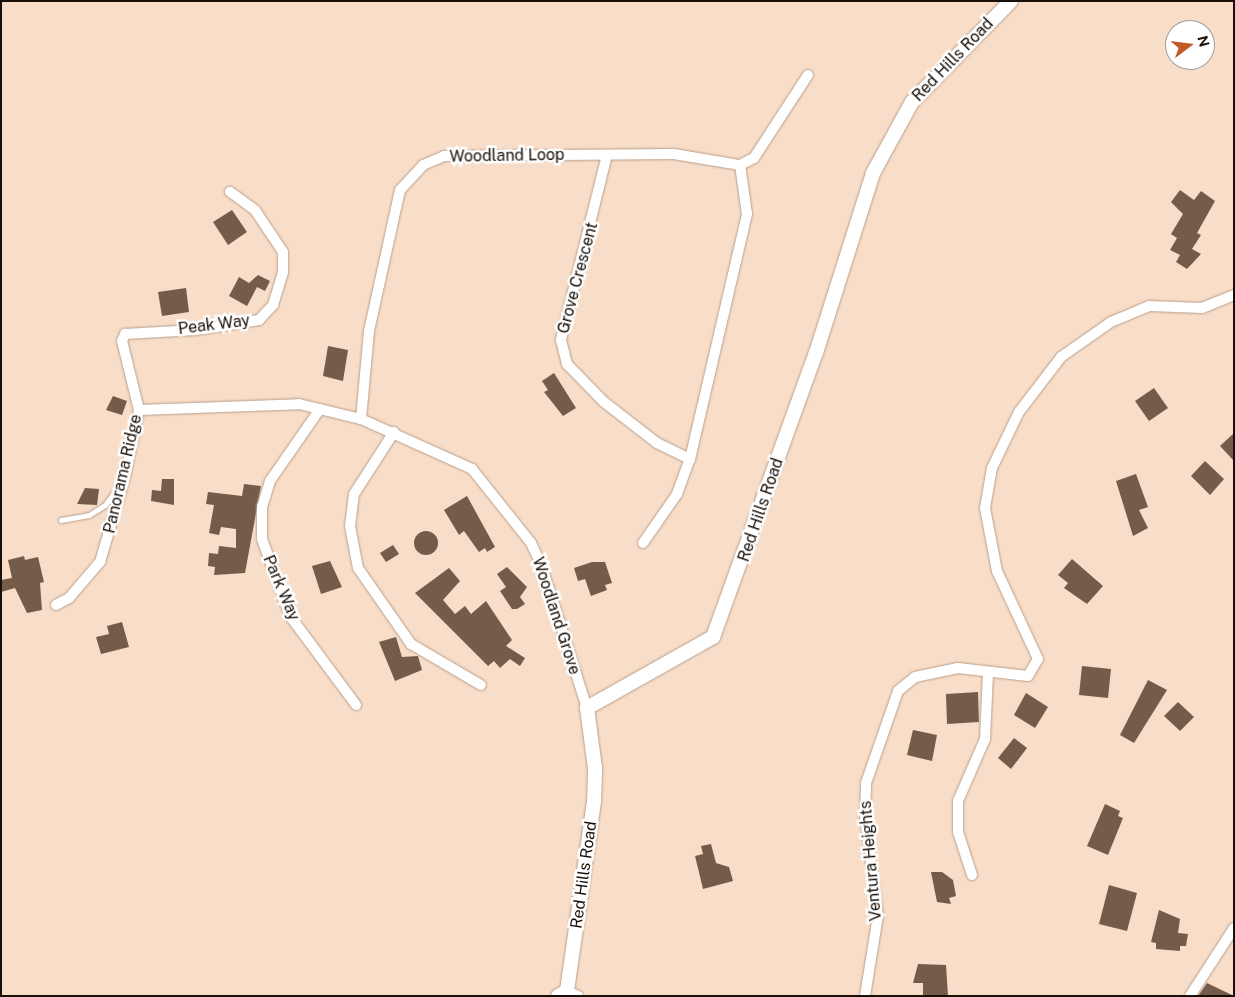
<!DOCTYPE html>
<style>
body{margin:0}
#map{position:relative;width:1235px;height:997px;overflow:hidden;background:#f8ddc8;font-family:"Public Sans",sans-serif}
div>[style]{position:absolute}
.building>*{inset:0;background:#735c4a}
.round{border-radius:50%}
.roads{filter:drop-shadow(0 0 1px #b9a08c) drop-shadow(0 0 1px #b9a08c)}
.service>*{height:5px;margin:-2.5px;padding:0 2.5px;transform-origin:2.5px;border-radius:2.5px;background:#fff}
.minor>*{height:10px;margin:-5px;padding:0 5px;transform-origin:5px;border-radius:5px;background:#fff}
.secondary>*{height:14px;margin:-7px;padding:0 7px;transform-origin:7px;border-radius:7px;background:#fff}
span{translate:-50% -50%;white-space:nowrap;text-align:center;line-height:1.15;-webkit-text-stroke:5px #fff;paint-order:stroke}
.street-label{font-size:16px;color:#170f08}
.frame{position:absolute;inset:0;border:2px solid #170f08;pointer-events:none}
.north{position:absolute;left:1165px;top:20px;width:50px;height:50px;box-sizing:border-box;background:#fff;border:1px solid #a29f9c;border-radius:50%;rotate:75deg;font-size:14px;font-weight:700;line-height:20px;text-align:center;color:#170f08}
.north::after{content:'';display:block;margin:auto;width:18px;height:22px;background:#c05b27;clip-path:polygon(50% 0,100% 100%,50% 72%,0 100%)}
</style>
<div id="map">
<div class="building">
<i style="clip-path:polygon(1180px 190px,1194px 200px,1201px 191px,1215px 201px,1197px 233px,1201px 235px,1192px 249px,1201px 254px,1187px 269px,1176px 262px,1180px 255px,1170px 250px,1177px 238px,1171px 234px,1183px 214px,1171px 202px)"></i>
<i style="clip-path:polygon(232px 210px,247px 232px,228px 245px,213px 222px)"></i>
<i style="clip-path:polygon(258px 275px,270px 281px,265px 291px,257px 287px,247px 306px,229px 296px,239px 277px,249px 283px)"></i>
<i style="clip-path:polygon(186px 288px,189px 312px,162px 316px,158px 292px)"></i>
<i style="clip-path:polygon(328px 346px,348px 350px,343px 381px,323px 376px)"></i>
<i style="clip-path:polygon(554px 373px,576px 408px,563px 416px,544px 392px,548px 390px,542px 381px)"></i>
<i style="clip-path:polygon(1154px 388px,1168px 408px,1149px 421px,1135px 401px)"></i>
<i style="clip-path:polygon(113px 396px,127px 401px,122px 415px,106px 410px)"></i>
<i style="clip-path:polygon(1234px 433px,1234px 461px,1220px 446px)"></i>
<i style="clip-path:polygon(1205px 461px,1224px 479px,1210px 495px,1191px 476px)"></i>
<i style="clip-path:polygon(1136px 474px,1148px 507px,1139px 510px,1148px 528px,1133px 536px,1116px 481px)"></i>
<i style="clip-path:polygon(162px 479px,174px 479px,174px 505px,151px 501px,152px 490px,161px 491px)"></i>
<i style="clip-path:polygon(244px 484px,261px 486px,245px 573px,214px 575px,215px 567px,208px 566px,209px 553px,218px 554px,219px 546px,236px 548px,236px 529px,221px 527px,219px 535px,209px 533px,214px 505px,206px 504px,208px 492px,242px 496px)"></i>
<i style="clip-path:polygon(85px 488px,99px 489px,97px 505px,77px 504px)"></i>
<i style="clip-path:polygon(467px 496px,495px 547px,487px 552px,485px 548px,479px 552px,464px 531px,459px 535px,444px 510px)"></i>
<i class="round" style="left:414px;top:531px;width:24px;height:24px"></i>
<i style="clip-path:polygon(393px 545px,399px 554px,386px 562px,380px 553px)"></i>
<i style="clip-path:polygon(24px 556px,25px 560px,38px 557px,44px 582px,40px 583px,42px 610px,27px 613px,15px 588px,1px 592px,1px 580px,12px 578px,8px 560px)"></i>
<i style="clip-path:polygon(1072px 559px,1103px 586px,1087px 604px,1064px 588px,1068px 583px,1058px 575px)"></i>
<i style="clip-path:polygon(330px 561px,342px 587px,321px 594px,312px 566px)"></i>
<i style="clip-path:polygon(592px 562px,605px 562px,612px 583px,605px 585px,607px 590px,591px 596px,585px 579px,578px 581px,574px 568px)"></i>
<i style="clip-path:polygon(507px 567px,527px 587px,520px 597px,525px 604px,517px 609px,512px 609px,500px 591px,506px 587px,497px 574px)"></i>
<i style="clip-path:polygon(449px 568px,460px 581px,443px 600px,455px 614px,465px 606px,471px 614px,486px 601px,512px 640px,506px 646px,525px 658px,520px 666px,510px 659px,500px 668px,494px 661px,488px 666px,415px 593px)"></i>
<i style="clip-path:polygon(122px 622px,129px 647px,101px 654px,96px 637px,109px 634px,107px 626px)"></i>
<i style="clip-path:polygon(396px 637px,402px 657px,418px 656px,422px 670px,395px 681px,379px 642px)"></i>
<i style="clip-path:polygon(1082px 666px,1111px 669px,1108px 698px,1079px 695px)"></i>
<i style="clip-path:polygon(1148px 680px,1167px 690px,1134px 743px,1120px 735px)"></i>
<i style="clip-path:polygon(978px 692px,979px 722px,947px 724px,946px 694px)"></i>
<i style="clip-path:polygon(1026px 693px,1048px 707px,1035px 728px,1014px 715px)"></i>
<i style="clip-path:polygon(1178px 702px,1194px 717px,1180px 731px,1164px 716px)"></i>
<i style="clip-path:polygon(913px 730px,937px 735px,932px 761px,907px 755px)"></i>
<i style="clip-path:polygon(1014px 738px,1027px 748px,1011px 769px,998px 758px)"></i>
<i style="clip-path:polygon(1105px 804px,1120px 811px,1118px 816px,1123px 818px,1108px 855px,1087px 846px)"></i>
<i style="clip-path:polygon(711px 844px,716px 863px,729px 867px,733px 881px,703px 889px,695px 856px,703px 854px,701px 846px)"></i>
<i style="clip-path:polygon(931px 872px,942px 872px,953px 880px,956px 896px,949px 898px,951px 904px,937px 902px)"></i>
<i style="clip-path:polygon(1109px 885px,1137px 893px,1127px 931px,1099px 924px)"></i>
<i style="clip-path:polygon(1159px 910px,1180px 919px,1178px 933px,1188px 934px,1186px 946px,1180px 946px,1180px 951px,1156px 949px,1156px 943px,1151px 942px)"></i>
<i style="clip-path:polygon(918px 964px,946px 965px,948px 996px,923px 996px,923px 983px,913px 983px)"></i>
<i style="clip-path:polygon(1207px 983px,1234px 996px,1198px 996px)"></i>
</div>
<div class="roads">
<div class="service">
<i style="left:61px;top:520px;width:28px;rotate:-10deg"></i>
<i style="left:89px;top:515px;width:19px;rotate:-32deg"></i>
<i style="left:105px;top:505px;width:24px;rotate:-54deg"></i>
</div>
<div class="minor">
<i style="left:607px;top:155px;width:191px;rotate:104deg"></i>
<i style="left:561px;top:340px;width:25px;rotate:76deg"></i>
<i style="left:567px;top:364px;width:53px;rotate:45.8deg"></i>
<i style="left:604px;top:402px;width:67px;rotate:37.7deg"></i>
<i style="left:657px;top:443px;width:37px;rotate:26deg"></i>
<i style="left:740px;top:165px;width:16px;rotate:-27deg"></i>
<i style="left:754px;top:158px;width:99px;rotate:-57deg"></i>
<i style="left:320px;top:409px;width:88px;rotate:124.8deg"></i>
<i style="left:270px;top:481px;width:27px;rotate:107deg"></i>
<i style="left:262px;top:507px;width:32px;rotate:90deg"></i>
<i style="left:262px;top:539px;width:82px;rotate:70deg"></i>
<i style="left:290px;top:616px;width:111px;rotate:53.4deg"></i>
<i style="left:139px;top:410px;width:160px;rotate:-2.1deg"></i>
<i style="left:299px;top:404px;width:64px;rotate:13.6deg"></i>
<i style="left:361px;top:419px;width:122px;rotate:24.2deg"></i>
<i style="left:472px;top:469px;width:95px;rotate:51.4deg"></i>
<i style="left:531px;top:543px;width:26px;rotate:65deg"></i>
<i style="left:542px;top:567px;width:148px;rotate:72.3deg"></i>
<i style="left:361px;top:419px;width:88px;rotate:-84.8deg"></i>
<i style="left:369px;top:331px;width:144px;rotate:-77.6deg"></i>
<i style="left:400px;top:190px;width:34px;rotate:-47deg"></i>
<i style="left:423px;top:165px;width:23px;rotate:-23deg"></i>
<i style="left:444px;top:156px;width:230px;rotate:-0.5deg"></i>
<i style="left:674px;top:154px;width:67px;rotate:9.5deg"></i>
<i style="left:394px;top:432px;width:74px;rotate:122.8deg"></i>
<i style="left:354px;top:494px;width:32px;rotate:97deg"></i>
<i style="left:350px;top:526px;width:43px;rotate:79.2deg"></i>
<i style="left:358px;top:568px;width:93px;rotate:55.1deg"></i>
<i style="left:411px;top:644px;width:81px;rotate:30.4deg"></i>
<i style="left:643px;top:543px;width:60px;rotate:-55.2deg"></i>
<i style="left:677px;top:494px;width:37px;rotate:-70deg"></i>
<i style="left:690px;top:459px;width:252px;rotate:-76.9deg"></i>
<i style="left:747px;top:214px;width:49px;rotate:-98.1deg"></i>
<i style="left:56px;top:605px;width:15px;rotate:-28deg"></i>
<i style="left:69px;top:598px;width:48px;rotate:-49.3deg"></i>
<i style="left:100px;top:562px;width:89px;rotate:-73.6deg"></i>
<i style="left:125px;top:477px;width:68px;rotate:-78.2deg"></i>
<i style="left:139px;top:410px;width:71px;rotate:-103.8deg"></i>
<i style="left:122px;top:341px;width:8px;rotate:-67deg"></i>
<i style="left:125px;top:334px;width:70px;rotate:-3.3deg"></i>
<i style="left:195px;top:330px;width:65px;rotate:-8.9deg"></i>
<i style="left:259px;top:320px;width:21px;rotate:-47deg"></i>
<i style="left:273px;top:305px;width:34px;rotate:-73deg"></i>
<i style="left:283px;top:272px;width:20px;rotate:-90deg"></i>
<i style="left:283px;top:252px;width:50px;rotate:-123.7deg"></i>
<i style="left:255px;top:210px;width:31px;rotate:-144deg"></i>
<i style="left:972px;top:875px;width:45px;rotate:-108deg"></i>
<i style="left:958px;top:832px;width:31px;rotate:-90deg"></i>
<i style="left:958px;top:801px;width:68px;rotate:-66.5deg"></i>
<i style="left:985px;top:739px;width:65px;rotate:-87.4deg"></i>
<i style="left:567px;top:991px;width:12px;rotate:24deg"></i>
<i style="left:865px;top:996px;width:81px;rotate:-80.8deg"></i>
<i style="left:878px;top:916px;width:102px;rotate:-97.3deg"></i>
<i style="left:865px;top:815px;width:32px;rotate:-88deg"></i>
<i style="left:866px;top:783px;width:97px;rotate:-70.8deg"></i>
<i style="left:898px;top:691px;width:22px;rotate:-39deg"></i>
<i style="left:915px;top:677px;width:44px;rotate:-11.8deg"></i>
<i style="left:958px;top:668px;width:70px;rotate:6.5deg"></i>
<i style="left:1028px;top:676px;width:20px;rotate:-60deg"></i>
<i style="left:1038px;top:659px;width:97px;rotate:-115deg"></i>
<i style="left:997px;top:571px;width:64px;rotate:-100.8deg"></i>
<i style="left:985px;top:508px;width:41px;rotate:-80.1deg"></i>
<i style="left:992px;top:468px;width:62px;rotate:-64.3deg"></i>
<i style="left:1019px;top:412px;width:69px;rotate:-52.6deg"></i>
<i style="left:1061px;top:357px;width:61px;rotate:-35deg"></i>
<i style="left:1111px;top:322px;width:41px;rotate:-22.8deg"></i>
<i style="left:1149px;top:306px;width:53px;rotate:2.2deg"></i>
<i style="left:1202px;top:308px;width:35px;rotate:-22deg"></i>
<i style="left:1190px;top:996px;width:81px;rotate:-57.1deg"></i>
</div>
<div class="secondary">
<i style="left:558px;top:996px;width:10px;rotate:-29deg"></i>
<i style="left:567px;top:991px;width:191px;rotate:-81.9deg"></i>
<i style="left:594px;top:802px;width:34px;rotate:-88deg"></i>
<i style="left:595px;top:768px;width:61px;rotate:-97.6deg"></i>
<i style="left:587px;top:708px;width:145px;rotate:-29.4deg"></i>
<i style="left:713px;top:637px;width:302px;rotate:-70.1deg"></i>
<i style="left:816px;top:353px;width:189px;rotate:-72.4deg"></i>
<i style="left:873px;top:173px;width:81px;rotate:-61.2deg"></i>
<i style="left:912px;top:102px;width:141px;rotate:-45.6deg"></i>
</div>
</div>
<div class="street-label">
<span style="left:953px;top:60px;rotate:-46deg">Red Hills Road</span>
<span style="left:507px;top:156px;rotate:-1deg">Woodland Loop</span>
<span style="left:578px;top:278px;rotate:-75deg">Grove Crescent</span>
<span style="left:214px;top:325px;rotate:-7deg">Peak Way</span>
<span style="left:123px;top:474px;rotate:-77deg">Panorama Ridge</span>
<span style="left:761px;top:510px;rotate:-71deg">Red Hills Road</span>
<span style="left:281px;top:588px;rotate:67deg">Park Way</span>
<span style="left:556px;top:616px;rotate:72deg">Woodland Grove</span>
<span style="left:871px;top:861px;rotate:-95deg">Ventura Heights</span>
<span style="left:584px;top:875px;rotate:-82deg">Red Hills Road</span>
</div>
<div class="frame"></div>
<div class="north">N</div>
</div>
